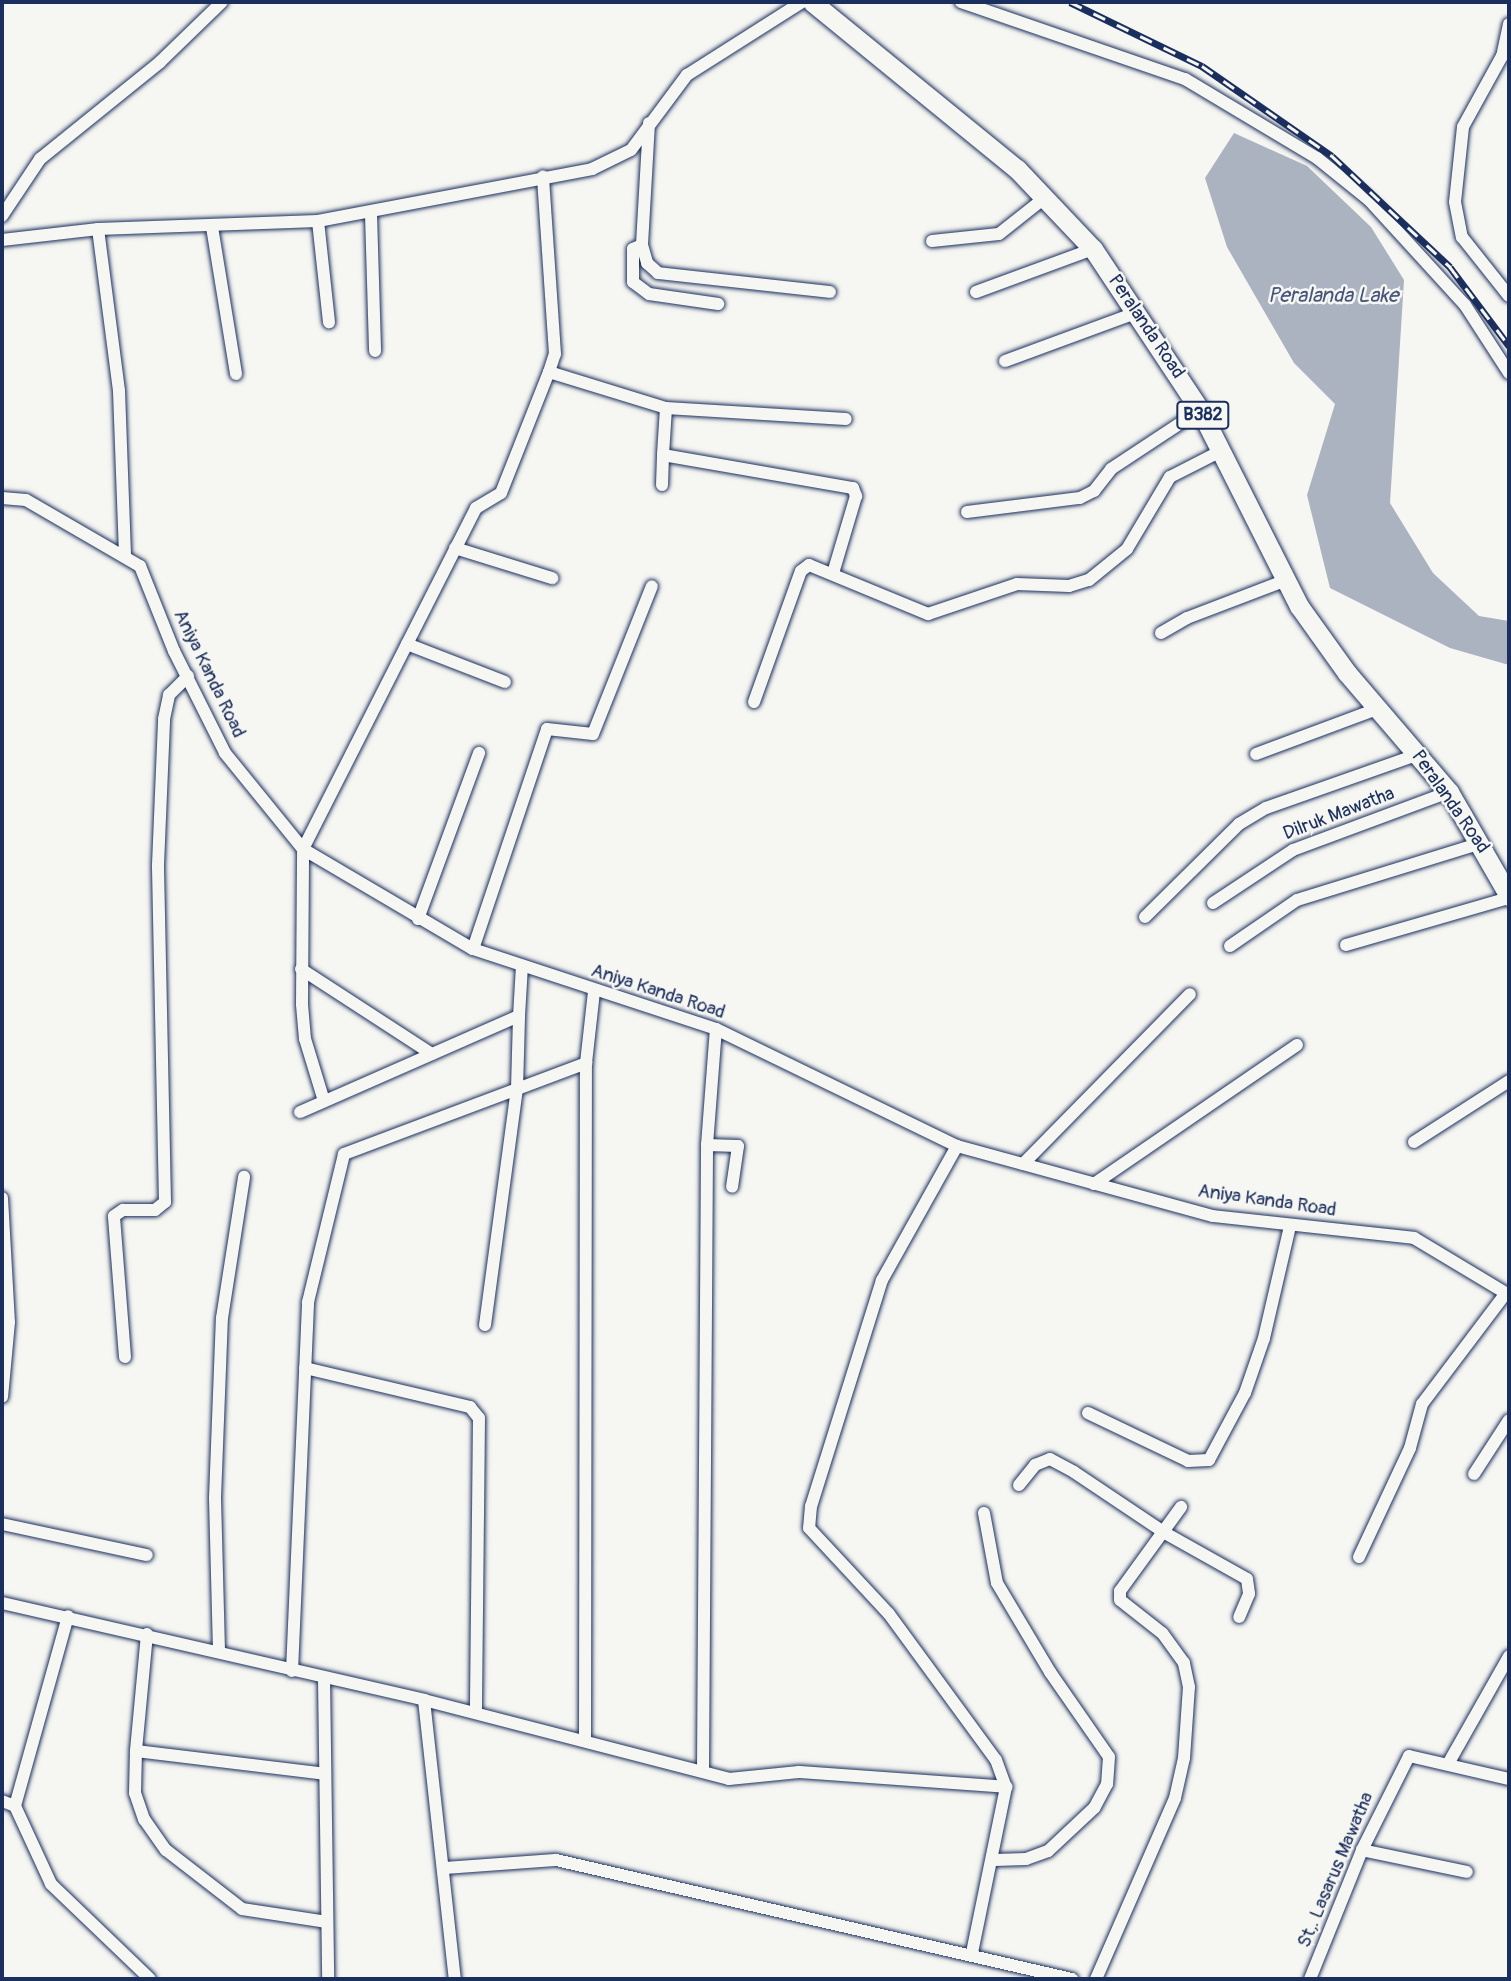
<!DOCTYPE html>
<style>
body{margin:0}
#map{position:relative;width:1511px;height:1981px;overflow:hidden;background:#f6f6f2;font-family:Pangolin,sans-serif}
div>[style]{position:absolute}
.water>*{inset:0;background:#abb2c0}
.roads{filter:drop-shadow(0 0 2px #1b2f5e) drop-shadow(0 0 2px #1b2f5e)}
.minor>*{height:12px;margin:-6px;padding:0 6px;transform-origin:6px;border-radius:6px;background:#f6f6f2}
.primary>*{height:19px;margin:-9.5px;padding:0 9.5px;transform-origin:9.5px;border-radius:9.5px;background:#f6f6f2}
.rail>*{height:7px;margin-top:-3.5px;transform-origin:0;background:repeating-linear-gradient(90deg,#f6f6f2 0 13px,#1b2f5e 0 26px);box-sizing:border-box;border-block:2px solid #1b2f5e}
span{translate:-50% -50%;white-space:nowrap;text-align:center;line-height:1.15;-webkit-text-stroke:5px #f6f6f2;paint-order:stroke}
.shield-label span{padding:2px 5px;background:#f6f6f2;border:2px solid;border-radius:5px;-webkit-text-stroke-width:0}
.shield-label{font-size:18px;color:#1b2f5e;font-weight:700}
.street-label{font-size:19px;color:#1b2f5e}
.water-label{font-size:21px;color:#46567b;font-style:italic}
.frame{position:absolute;inset:0;border:4px solid #1b2f5e;pointer-events:none}
</style>
<div id="map">
<div class="water">
<i style="clip-path:polygon(1234px 133px,1307px 166px,1371px 227px,1404px 280px,1390px 503px,1433px 573px,1479px 616px,1509px 621px,1509px 665px,1450px 648px,1330px 588px,1307px 495px,1335px 404px,1294px 363px,1227px 247px,1205px 178px)"></i>
</div>
<div class="roads">
<div class="minor">
<i style="left:961px;top:2px;width:237px;rotate:19deg"></i>
<i style="left:1185px;top:79px;width:154px;rotate:30.9deg"></i>
<i style="left:1317px;top:158px;width:67px;rotate:38.9deg"></i>
<i style="left:1369px;top:200px;width:142px;rotate:47.6deg"></i>
<i style="left:1465px;top:305px;width:81px;rotate:57.1deg"></i>
<i style="left:1509px;top:24px;width:33px;rotate:102deg"></i>
<i style="left:1502px;top:56px;width:81px;rotate:118.8deg"></i>
<i style="left:1463px;top:127px;width:75px;rotate:96.1deg"></i>
<i style="left:1455px;top:202px;width:36px;rotate:79deg"></i>
<i style="left:1462px;top:237px;width:75px;rotate:51.5deg"></i>
<i style="left:649px;top:123px;width:122px;rotate:93.3deg"></i>
<i style="left:642px;top:245px;width:19px;rotate:74deg"></i>
<i style="left:647px;top:263px;width:15px;rotate:42deg"></i>
<i style="left:658px;top:273px;width:173px;rotate:6.3deg"></i>
<i style="left:371px;top:214px;width:137px;rotate:88.3deg"></i>
<i style="left:2px;top:216px;width:69px;rotate:-56.3deg"></i>
<i style="left:40px;top:159px;width:154px;rotate:-38.9deg"></i>
<i style="left:160px;top:62px;width:86px;rotate:-44.1deg"></i>
<i style="left:318px;top:221px;width:102px;rotate:83.8deg"></i>
<i style="left:212px;top:227px;width:149px;rotate:80.7deg"></i>
<i style="left:98px;top:229px;width:163px;rotate:82.6deg"></i>
<i style="left:119px;top:391px;width:166px;rotate:87.9deg"></i>
<i style="left:2px;top:240px;width:97px;rotate:-6.5deg"></i>
<i style="left:98px;top:229px;width:220px;rotate:-2.1deg"></i>
<i style="left:318px;top:221px;width:279px;rotate:-10.7deg"></i>
<i style="left:592px;top:169px;width:43px;rotate:-26deg"></i>
<i style="left:631px;top:150px;width:94px;rotate:-53.3deg"></i>
<i style="left:687px;top:75px;width:136px;rotate:-32.4deg"></i>
<i style="left:932px;top:241px;width:67px;rotate:-6deg"></i>
<i style="left:999px;top:234px;width:61px;rotate:-38.4deg"></i>
<i style="left:642px;top:245px;width:10px;rotate:156deg"></i>
<i style="left:633px;top:249px;width:33px;rotate:90deg"></i>
<i style="left:633px;top:282px;width:20px;rotate:37deg"></i>
<i style="left:649px;top:294px;width:70px;rotate:8.2deg"></i>
<i style="left:976px;top:292px;width:125px;rotate:-20.2deg"></i>
<i style="left:1005px;top:361px;width:142px;rotate:-20.2deg"></i>
<i style="left:549px;top:372px;width:122px;rotate:17.1deg"></i>
<i style="left:666px;top:408px;width:180px;rotate:3.5deg"></i>
<i style="left:666px;top:408px;width:47px;rotate:93.7deg"></i>
<i style="left:663px;top:455px;width:193px;rotate:9.9deg"></i>
<i style="left:853px;top:488px;width:9px;rotate:69deg"></i>
<i style="left:856px;top:496px;width:80px;rotate:106.6deg"></i>
<i style="left:662px;top:485px;width:30px;rotate:-88deg"></i>
<i style="left:2px;top:498px;width:24px;rotate:5deg"></i>
<i style="left:26px;top:500px;width:132px;rotate:30.1deg"></i>
<i style="left:140px;top:566px;width:92px;rotate:68.2deg"></i>
<i style="left:174px;top:651px;width:114px;rotate:63.4deg"></i>
<i style="left:225px;top:753px;width:124px;rotate:50.9deg"></i>
<i style="left:303px;top:849px;width:197px;rotate:30.5deg"></i>
<i style="left:473px;top:949px;width:256px;rotate:18.2deg"></i>
<i style="left:716px;top:1029px;width:268px;rotate:25.9deg"></i>
<i style="left:957px;top:1146px;width:265px;rotate:15.3deg"></i>
<i style="left:1213px;top:1216px;width:202px;rotate:6.2deg"></i>
<i style="left:1414px;top:1238px;width:111px;rotate:31deg"></i>
<i style="left:967px;top:512px;width:114px;rotate:-7.1deg"></i>
<i style="left:1080px;top:498px;width:16px;rotate:-27deg"></i>
<i style="left:1094px;top:491px;width:28px;rotate:-52deg"></i>
<i style="left:1111px;top:469px;width:107px;rotate:-33.5deg"></i>
<i style="left:455px;top:548px;width:102px;rotate:17.2deg"></i>
<i style="left:1161px;top:633px;width:30px;rotate:-30deg"></i>
<i style="left:1187px;top:618px;width:104px;rotate:-20.9deg"></i>
<i style="left:407px;top:644px;width:105px;rotate:21.2deg"></i>
<i style="left:754px;top:702px;width:139px;rotate:-70.3deg"></i>
<i style="left:801px;top:571px;width:10px;rotate:-37deg"></i>
<i style="left:809px;top:565px;width:129px;rotate:22.4deg"></i>
<i style="left:928px;top:614px;width:94px;rotate:-18.6deg"></i>
<i style="left:1017px;top:584px;width:52px;rotate:2.2deg"></i>
<i style="left:1069px;top:586px;width:21px;rotate:-17deg"></i>
<i style="left:1089px;top:580px;width:49px;rotate:-39.2deg"></i>
<i style="left:1127px;top:549px;width:84px;rotate:-59.2deg"></i>
<i style="left:1170px;top:477px;width:57px;rotate:-27deg"></i>
<i style="left:1256px;top:754px;width:129px;rotate:-20.4deg"></i>
<i style="left:1213px;top:903px;width:96px;rotate:-33.5deg"></i>
<i style="left:1293px;top:850px;width:166px;rotate:-20.4deg"></i>
<i style="left:1145px;top:917px;width:132px;rotate:-44.7deg"></i>
<i style="left:1239px;top:824px;width:31px;rotate:-31deg"></i>
<i style="left:1266px;top:808px;width:162px;rotate:-19.4deg"></i>
<i style="left:418px;top:919px;width:177px;rotate:-69.8deg"></i>
<i style="left:1346px;top:945px;width:170px;rotate:-16.1deg"></i>
<i style="left:1230px;top:946px;width:81px;rotate:-34.5deg"></i>
<i style="left:1297px;top:900px;width:193px;rotate:-17.2deg"></i>
<i style="left:473px;top:949px;width:232px;rotate:-71.4deg"></i>
<i style="left:547px;top:729px;width:46px;rotate:6.2deg"></i>
<i style="left:593px;top:734px;width:159px;rotate:-68.3deg"></i>
<i style="left:301px;top:969px;width:156px;rotate:33deg"></i>
<i style="left:324px;top:1101px;width:65px;rotate:-107deg"></i>
<i style="left:305px;top:1039px;width:35px;rotate:-95deg"></i>
<i style="left:302px;top:1004px;width:155px;rotate:-89.6deg"></i>
<i style="left:303px;top:849px;width:382px;rotate:-63.1deg"></i>
<i style="left:476px;top:508px;width:29px;rotate:-31deg"></i>
<i style="left:501px;top:493px;width:130px;rotate:-68.4deg"></i>
<i style="left:549px;top:372px;width:19px;rotate:-72deg"></i>
<i style="left:555px;top:354px;width:178px;rotate:-93.9deg"></i>
<i style="left:300px;top:1112px;width:239px;rotate:-23.7deg"></i>
<i style="left:519px;top:1016px;width:50px;rotate:-86.6deg"></i>
<i style="left:1414px;top:1142px;width:113px;rotate:-32.7deg"></i>
<i style="left:707px;top:1145px;width:31px;rotate:2deg"></i>
<i style="left:738px;top:1146px;width:41px;rotate:98.3deg"></i>
<i style="left:957px;top:1146px;width:154px;rotate:119.2deg"></i>
<i style="left:882px;top:1280px;width:237px;rotate:107.4deg"></i>
<i style="left:811px;top:1506px;width:22px;rotate:95deg"></i>
<i style="left:809px;top:1528px;width:117px;rotate:47.1deg"></i>
<i style="left:889px;top:1614px;width:181px;rotate:53.8deg"></i>
<i style="left:996px;top:1760px;width:29px;rotate:70deg"></i>
<i style="left:1006px;top:1787px;width:168px;rotate:101.6deg"></i>
<i style="left:1023px;top:1164px;width:238px;rotate:-45.5deg"></i>
<i style="left:1094px;top:1184px;width:246px;rotate:-34.4deg"></i>
<i style="left:2px;top:1198px;width:124px;rotate:86.8deg"></i>
<i style="left:9px;top:1322px;width:75px;rotate:95.3deg"></i>
<i style="left:485px;top:1325px;width:238px;rotate:-82.3deg"></i>
<i style="left:517px;top:1089px;width:73px;rotate:-88.4deg"></i>
<i style="left:125px;top:1357px;width:141px;rotate:-94.5deg"></i>
<i style="left:114px;top:1216px;width:11px;rotate:-34deg"></i>
<i style="left:123px;top:1210px;width:32px"></i>
<i style="left:155px;top:1210px;width:13px;rotate:-39deg"></i>
<i style="left:165px;top:1202px;width:337px;rotate:-91.2deg"></i>
<i style="left:158px;top:865px;width:146px;rotate:-87.6deg"></i>
<i style="left:164px;top:719px;width:25px;rotate:-78deg"></i>
<i style="left:169px;top:695px;width:27px;rotate:-45deg"></i>
<i style="left:305px;top:1368px;width:170px;rotate:13.3deg"></i>
<i style="left:470px;top:1407px;width:14px;rotate:51deg"></i>
<i style="left:479px;top:1418px;width:294px;rotate:90.6deg"></i>
<i style="left:1088px;top:1413px;width:111px;rotate:25.6deg"></i>
<i style="left:1188px;top:1461px;width:21px;rotate:-3deg"></i>
<i style="left:1209px;top:1460px;width:76px;rotate:-61.8deg"></i>
<i style="left:1245px;top:1393px;width:58px;rotate:-70.9deg"></i>
<i style="left:1264px;top:1338px;width:115px;rotate:-76.9deg"></i>
<i style="left:1474px;top:1474px;width:64px;rotate:-57.1deg"></i>
<i style="left:1019px;top:1485px;width:26px;rotate:-51deg"></i>
<i style="left:1035px;top:1465px;width:16px;rotate:-22deg"></i>
<i style="left:1050px;top:1459px;width:27px;rotate:28deg"></i>
<i style="left:1074px;top:1472px;width:110px;rotate:33.8deg"></i>
<i style="left:1165px;top:1533px;width:94px;rotate:29.3deg"></i>
<i style="left:1247px;top:1579px;width:15px;rotate:82deg"></i>
<i style="left:1249px;top:1594px;width:25px;rotate:113deg"></i>
<i style="left:984px;top:1513px;width:71px;rotate:79.5deg"></i>
<i style="left:997px;top:1583px;width:104px;rotate:59.2deg"></i>
<i style="left:1050px;top:1672px;width:103px;rotate:55.2deg"></i>
<i style="left:1109px;top:1757px;width:27px;rotate:94deg"></i>
<i style="left:1107px;top:1784px;width:27px;rotate:118deg"></i>
<i style="left:1094px;top:1808px;width:63px;rotate:136.9deg"></i>
<i style="left:1048px;top:1851px;width:23px;rotate:160deg"></i>
<i style="left:1026px;top:1859px;width:31px;rotate:178deg"></i>
<i style="left:2px;top:1524px;width:148px;rotate:12.1deg"></i>
<i style="left:1359px;top:1557px;width:120px;rotate:-64.9deg"></i>
<i style="left:1410px;top:1448px;width:46px;rotate:-74.7deg"></i>
<i style="left:1422px;top:1404px;width:139px;rotate:-52.9deg"></i>
<i style="left:2px;top:1603px;width:433px;rotate:12.9deg"></i>
<i style="left:424px;top:1700px;width:281px;rotate:83.7deg"></i>
<i style="left:147px;top:1634px;width:118px;rotate:95.4deg"></i>
<i style="left:136px;top:1751px;width:42px;rotate:91.4deg"></i>
<i style="left:135px;top:1793px;width:28px;rotate:71deg"></i>
<i style="left:144px;top:1819px;width:38px;rotate:55deg"></i>
<i style="left:166px;top:1850px;width:96px;rotate:37.8deg"></i>
<i style="left:242px;top:1909px;width:86px;rotate:8.7deg"></i>
<i style="left:219px;top:1651px;width:153px;rotate:-91.5deg"></i>
<i style="left:215px;top:1498px;width:180px;rotate:-87.8deg"></i>
<i style="left:222px;top:1318px;width:143px;rotate:-81.1deg"></i>
<i style="left:292px;top:1671px;width:369px;rotate:-87.5deg"></i>
<i style="left:308px;top:1302px;width:152px;rotate:-76.3deg"></i>
<i style="left:344px;top:1154px;width:259px;rotate:-20.6deg"></i>
<i style="left:324px;top:1678px;width:301px;rotate:89.2deg"></i>
<i style="left:424px;top:1700px;width:315px;rotate:14.5deg"></i>
<i style="left:729px;top:1779px;width:70px;rotate:-5.7deg"></i>
<i style="left:799px;top:1772px;width:208px;rotate:4.1deg"></i>
<i style="left:585px;top:1739px;width:676px;rotate:-89.92deg"></i>
<i style="left:586px;top:1063px;width:71px;rotate:-83.6deg"></i>
<i style="left:136px;top:1751px;width:190px;rotate:6.9deg"></i>
<i style="left:1448px;top:1764px;width:124px;rotate:-60.5deg"></i>
<i style="left:703px;top:1770px;width:625px;rotate:-89.63deg"></i>
<i style="left:707px;top:1145px;width:116px;rotate:-85.6deg"></i>
<i style="left:2px;top:1801px;width:14px;rotate:21deg"></i>
<i style="left:15px;top:1806px;width:86px;rotate:65.2deg"></i>
<i style="left:51px;top:1884px;width:137px;rotate:43.8deg"></i>
<i style="left:15px;top:1806px;width:197px;rotate:-74.4deg"></i>
<i style="left:1362px;top:1850px;width:107px;rotate:11.8deg"></i>
<i style="left:444px;top:1868px;width:112px;rotate:-4.1deg"></i>
<i style="left:556px;top:1860px;width:530px;rotate:12.99deg"></i>
<i style="left:1096px;top:1979px;width:197px;rotate:-66.4deg"></i>
<i style="left:1175px;top:1798px;width:41px;rotate:-77.3deg"></i>
<i style="left:1184px;top:1758px;width:71px;rotate:-86deg"></i>
<i style="left:1189px;top:1687px;width:25px;rotate:-102deg"></i>
<i style="left:1184px;top:1663px;width:37px;rotate:-126deg"></i>
<i style="left:1162px;top:1633px;width:53px;rotate:-141.8deg"></i>
<i style="left:1120px;top:1600px;width:9px;rotate:-90deg"></i>
<i style="left:1120px;top:1591px;width:104px;rotate:-54deg"></i>
<i style="left:1310px;top:1979px;width:139px;rotate:-68deg"></i>
<i style="left:1362px;top:1850px;width:105px;rotate:-63.4deg"></i>
<i style="left:1409px;top:1756px;width:103px;rotate:13deg"></i>
</div>
<div class="primary">
<i style="left:812px;top:2px;width:264px;rotate:39.2deg"></i>
<i style="left:1017px;top:169px;width:110px;rotate:46.5deg"></i>
<i style="left:1093px;top:249px;width:193px;rotate:56.4deg"></i>
<i style="left:1200px;top:410px;width:220px;rotate:63.2deg"></i>
<i style="left:1299px;top:606px;width:82px;rotate:54.4deg"></i>
<i style="left:1347px;top:673px;width:157px;rotate:49.4deg"></i>
<i style="left:1449px;top:792px;width:120px;rotate:60deg"></i>
</div>
</div>
<div class="rail">
<i style="left:1070px;top:2px;width:147px;rotate:25.9deg"></i>
<i style="left:1202px;top:66px;width:158px;rotate:34.7deg"></i>
<i style="left:1332px;top:156px;width:162px;rotate:43.2deg"></i>
<i style="left:1450px;top:267px;width:99px;rotate:53.2deg"></i>
</div>
<div class="shield-label">
<span style="left:1203px;top:415px">B382</span>
</div>
<div class="street-label">
<span style="left:1146px;top:327px;rotate:56deg">Peralanda Road</span>
<span style="left:209px;top:674px;rotate:64deg">Aniya Kanda Road</span>
<span style="left:1450px;top:802px;rotate:55deg">Peralanda Road</span>
<span style="left:1339px;top:814px;rotate:-21deg">Dilruk Mawatha</span>
<span style="left:658px;top:992px;rotate:18deg">Aniya Kanda Road</span>
<span style="left:1267px;top:1201px;rotate:8deg">Aniya Kanda Road</span>
<span style="left:1336px;top:1870px;rotate:-67deg">St,. Lasarus Mawatha</span>
</div>
<div class="water-label">
<span style="left:1333px;top:296px">Peralanda Lake</span>
</div>
<div class="frame"></div>
</div>
